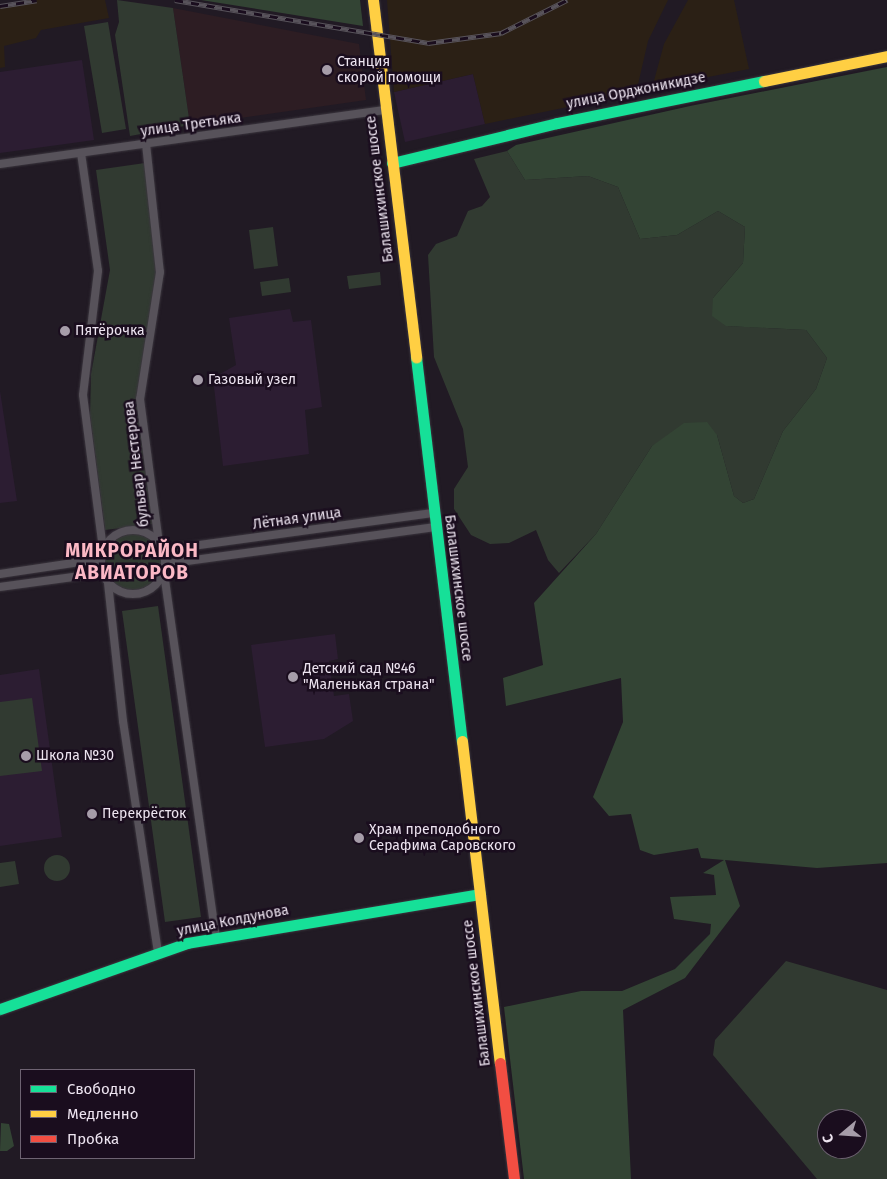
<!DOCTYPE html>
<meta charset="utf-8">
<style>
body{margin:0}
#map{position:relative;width:887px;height:1179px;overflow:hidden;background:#211a24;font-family:"Fira Sans",sans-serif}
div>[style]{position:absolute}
.built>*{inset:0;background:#2c1d32}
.industrial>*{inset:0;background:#2b2015}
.medical>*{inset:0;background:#2d1d23}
.green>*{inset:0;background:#313a31}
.round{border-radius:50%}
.forest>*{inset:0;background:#334434}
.roads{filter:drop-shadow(0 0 1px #3b363e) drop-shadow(0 0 1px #3b363e)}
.street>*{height:8px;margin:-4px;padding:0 4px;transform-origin:4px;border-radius:4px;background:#57525a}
.street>.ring{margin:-4px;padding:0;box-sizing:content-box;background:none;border:8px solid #57525a;border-radius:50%}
.fast>*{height:11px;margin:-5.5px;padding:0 5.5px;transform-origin:5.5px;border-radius:5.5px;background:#16e098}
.slow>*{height:11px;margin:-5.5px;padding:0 5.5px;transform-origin:5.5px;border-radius:5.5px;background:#ffcf43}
.jam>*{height:11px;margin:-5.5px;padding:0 5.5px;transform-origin:5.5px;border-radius:5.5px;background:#f24e42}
.rail>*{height:4.5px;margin-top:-2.25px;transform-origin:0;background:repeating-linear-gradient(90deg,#1a0d1e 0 8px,#58535b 0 16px);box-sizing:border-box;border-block:1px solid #58535b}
.dots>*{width:14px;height:14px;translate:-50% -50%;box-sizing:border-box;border:2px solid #1a0d1e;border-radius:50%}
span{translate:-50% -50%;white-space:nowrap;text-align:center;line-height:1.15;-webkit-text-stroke:5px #1a0d1e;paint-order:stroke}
.poi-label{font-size:14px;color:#ede4f0}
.left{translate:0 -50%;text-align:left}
.street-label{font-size:14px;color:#ede4f0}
.district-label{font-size:19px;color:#fbb8c5;font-weight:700;letter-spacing:1px}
.legend{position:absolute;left:20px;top:1069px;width:175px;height:90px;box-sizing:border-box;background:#1a0d1e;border:1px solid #6e6372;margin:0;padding:6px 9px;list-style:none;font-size:15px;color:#ede4f0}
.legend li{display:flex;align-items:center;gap:10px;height:25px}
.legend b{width:25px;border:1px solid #6e6372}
.north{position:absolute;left:817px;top:1109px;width:50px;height:50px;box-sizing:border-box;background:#1a0d1e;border:1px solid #6e6372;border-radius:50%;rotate:252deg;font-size:14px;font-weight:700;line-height:20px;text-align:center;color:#ede4f0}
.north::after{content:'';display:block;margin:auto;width:18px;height:22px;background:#a69da9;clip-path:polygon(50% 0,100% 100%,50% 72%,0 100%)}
</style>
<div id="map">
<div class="built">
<i style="clip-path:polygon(82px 60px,94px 140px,0 153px,0 72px)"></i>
<i style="clip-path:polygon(473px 74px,485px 124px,405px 142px,394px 92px)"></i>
<i style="clip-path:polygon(290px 309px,293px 322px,311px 320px,322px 407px,305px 410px,309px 454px,223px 466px,213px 378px,236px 365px,229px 318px)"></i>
<i style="clip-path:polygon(0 391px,17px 501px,0 503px)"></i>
<i style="clip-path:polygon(335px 634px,338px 659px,329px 661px,334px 696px,349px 694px,353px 721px,324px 739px,265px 747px,251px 645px)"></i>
<i style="clip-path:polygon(39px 669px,62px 837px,0 846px,0 675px)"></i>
</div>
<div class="industrial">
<i style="clip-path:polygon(29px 0,105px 0,109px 18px,41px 30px,36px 38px,4px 46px,5px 67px,0 68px,0 6px)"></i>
<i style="clip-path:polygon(387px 0,668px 0,648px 41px,636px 93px,485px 124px,473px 74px,394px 92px)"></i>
<i style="clip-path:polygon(688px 0,734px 0,749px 69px,652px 88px,664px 44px)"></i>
</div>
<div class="medical">
<i style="clip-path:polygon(173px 8px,359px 44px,366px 100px,190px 125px)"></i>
</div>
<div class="green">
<i style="clip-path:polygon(117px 0,173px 8px,190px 125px,130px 136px,115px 35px,119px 22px)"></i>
<i style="clip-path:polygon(108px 22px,126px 129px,102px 133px,84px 26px)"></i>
<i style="clip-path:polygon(507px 151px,525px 180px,588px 176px,618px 187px,640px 239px,677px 235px,718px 211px,745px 227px,743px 263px,713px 298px,727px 326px,806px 330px,827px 358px,816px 389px,783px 431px,754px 499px,743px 503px,734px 496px,717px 435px,652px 446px,596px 534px,559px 573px,548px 560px,536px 530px,509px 543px,490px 544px,471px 535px,454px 509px,454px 489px,468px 467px,463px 429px,434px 357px,428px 255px,436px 244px,457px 236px,468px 211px,482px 206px,490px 197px,474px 159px)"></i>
<i style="clip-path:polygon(145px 163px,157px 280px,136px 401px,153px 524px,105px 530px,90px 416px,91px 374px,110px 270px,96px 170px)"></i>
<i style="clip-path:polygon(273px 227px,278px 266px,254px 269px,249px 230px)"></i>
<i style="clip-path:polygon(380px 272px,381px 285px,349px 289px,347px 276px)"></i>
<i style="clip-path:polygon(289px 278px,291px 292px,262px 296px,260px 282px)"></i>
<i class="round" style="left:105px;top:534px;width:56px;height:56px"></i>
<i style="clip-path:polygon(158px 606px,201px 917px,165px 922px,122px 611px)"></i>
<i style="clip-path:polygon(32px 698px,42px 771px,0 776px,0 702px)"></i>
<i class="round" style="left:44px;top:855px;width:26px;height:26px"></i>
<i style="clip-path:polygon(15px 861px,19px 884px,0 887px,0 863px)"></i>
<i style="clip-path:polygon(evenodd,786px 961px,887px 990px,887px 1179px,817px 1179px,713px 1055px,715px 1040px,786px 961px,827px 1119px,857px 1119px,857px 1149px,827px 1149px,827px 1119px)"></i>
</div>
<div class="forest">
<i style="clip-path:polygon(201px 0,360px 0,363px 26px)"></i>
<i style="clip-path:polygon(887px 67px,887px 863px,817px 868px,725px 860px,740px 906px,685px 978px,623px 1010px,631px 1179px,524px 1179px,504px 1007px,581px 991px,622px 991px,675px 969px,710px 934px,711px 924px,674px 919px,670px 897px,716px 895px,714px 875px,703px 873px,724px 860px,701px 858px,698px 848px,654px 855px,640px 850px,631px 814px,609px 816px,593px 797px,623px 722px,621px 678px,506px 706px,503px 678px,543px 665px,534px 603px,596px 534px,652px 446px,684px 423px,707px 422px,717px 435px,734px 496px,743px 503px,754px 499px,783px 431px,816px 389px,827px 358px,806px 330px,726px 326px,712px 316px,713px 298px,743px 263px,745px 227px,718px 211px,677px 235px,640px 239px,618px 187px,588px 176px,525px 180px,507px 151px,516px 145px,690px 106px)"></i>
<i style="clip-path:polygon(1px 1123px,9px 1124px,14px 1146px,7px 1151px,0 1151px)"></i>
</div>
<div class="roads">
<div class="street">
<i style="left:146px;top:144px;width:129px;rotate:83.8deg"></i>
<i style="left:160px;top:272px;width:129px;rotate:98.9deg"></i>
<i style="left:140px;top:399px;width:146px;rotate:82.5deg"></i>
<i style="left:81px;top:153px;width:119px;rotate:81.8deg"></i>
<i style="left:98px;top:271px;width:125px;rotate:96.9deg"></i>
<i style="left:83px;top:395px;width:154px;rotate:82.6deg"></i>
<i style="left:0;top:164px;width:390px;rotate:-8deg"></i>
<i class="ring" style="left:101px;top:530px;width:56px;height:56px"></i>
<i style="left:163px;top:550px;width:274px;rotate:-7.8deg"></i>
<i style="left:165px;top:564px;width:273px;rotate:-7.8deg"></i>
<i style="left:164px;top:573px;width:369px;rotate:81.9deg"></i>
<i style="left:0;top:574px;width:101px;rotate:-8.5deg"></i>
<i style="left:108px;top:583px;width:139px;rotate:83.8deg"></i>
<i style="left:123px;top:721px;width:234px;rotate:81.4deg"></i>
<i style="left:0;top:587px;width:103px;rotate:-7.8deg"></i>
</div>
<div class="fast">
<i style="left:392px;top:163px;width:170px;rotate:-13.6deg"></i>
<i style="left:557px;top:123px;width:211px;rotate:-11.5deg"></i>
<i style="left:416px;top:357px;width:387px;rotate:83.2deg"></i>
<i style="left:0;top:1009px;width:198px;rotate:-19.4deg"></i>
<i style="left:187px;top:943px;width:297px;rotate:-9.5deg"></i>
</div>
<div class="slow">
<i style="left:373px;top:0;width:360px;rotate:83.1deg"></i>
<i style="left:764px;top:81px;width:126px;rotate:-11.5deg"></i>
<i style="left:462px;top:741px;width:324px;rotate:83.3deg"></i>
</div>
<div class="jam">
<i style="left:500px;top:1063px;width:117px;rotate:83.1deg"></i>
</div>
</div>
<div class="rail">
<i style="left:175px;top:0;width:257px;rotate:9.6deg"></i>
<i style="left:428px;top:43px;width:74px;rotate:-7.8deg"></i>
<i style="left:501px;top:33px;width:74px;rotate:-26.6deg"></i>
<i style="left:0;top:6px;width:37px;rotate:-9deg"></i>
</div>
<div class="dots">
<i style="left:327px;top:70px;background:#a69da9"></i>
<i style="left:65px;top:331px;background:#a69da9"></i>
<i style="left:198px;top:380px;background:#a69da9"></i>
<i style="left:293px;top:677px;background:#a69da9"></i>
<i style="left:26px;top:756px;background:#a69da9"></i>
<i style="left:92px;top:814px;background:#a69da9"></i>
<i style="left:359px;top:838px;background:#a69da9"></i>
</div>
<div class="poi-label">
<span class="left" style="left:337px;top:70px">Станция<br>скорой помощи</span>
<span class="left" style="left:75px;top:331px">Пятёрочка</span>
<span class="left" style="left:208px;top:380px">Газовый узел</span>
<span class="left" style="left:303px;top:677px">Детский сад №46<br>"Маленькая страна"</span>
<span class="left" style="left:36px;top:756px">Школа №30</span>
<span class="left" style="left:102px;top:814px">Перекрёсток</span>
<span class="left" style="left:369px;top:838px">Храм преподобного<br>Серафима Саровского</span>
</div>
<div class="street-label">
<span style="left:636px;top:91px;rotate:-11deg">улица Орджоникидзе</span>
<span style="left:191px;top:125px;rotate:-8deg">улица Третьяка</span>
<span style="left:380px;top:189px;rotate:-97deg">Балашихинское шоссе</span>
<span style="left:137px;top:464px;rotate:-97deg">бульвар Нестерова</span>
<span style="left:297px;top:519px;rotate:-8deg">Лётная улица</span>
<span style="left:458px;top:588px;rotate:83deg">Балашихинское шоссе</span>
<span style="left:233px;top:921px;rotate:-11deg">улица Колдунова</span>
<span style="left:477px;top:993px;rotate:-97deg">Балашихинское шоссе</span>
</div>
<div class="district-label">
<span style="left:132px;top:562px">МИКРОРАЙОН<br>АВИАТОРОВ</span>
</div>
<ul class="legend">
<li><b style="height:6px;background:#16e098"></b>Свободно</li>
<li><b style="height:6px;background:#ffcf43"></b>Медленно</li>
<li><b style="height:6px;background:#f24e42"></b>Пробка</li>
</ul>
<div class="north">С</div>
</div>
